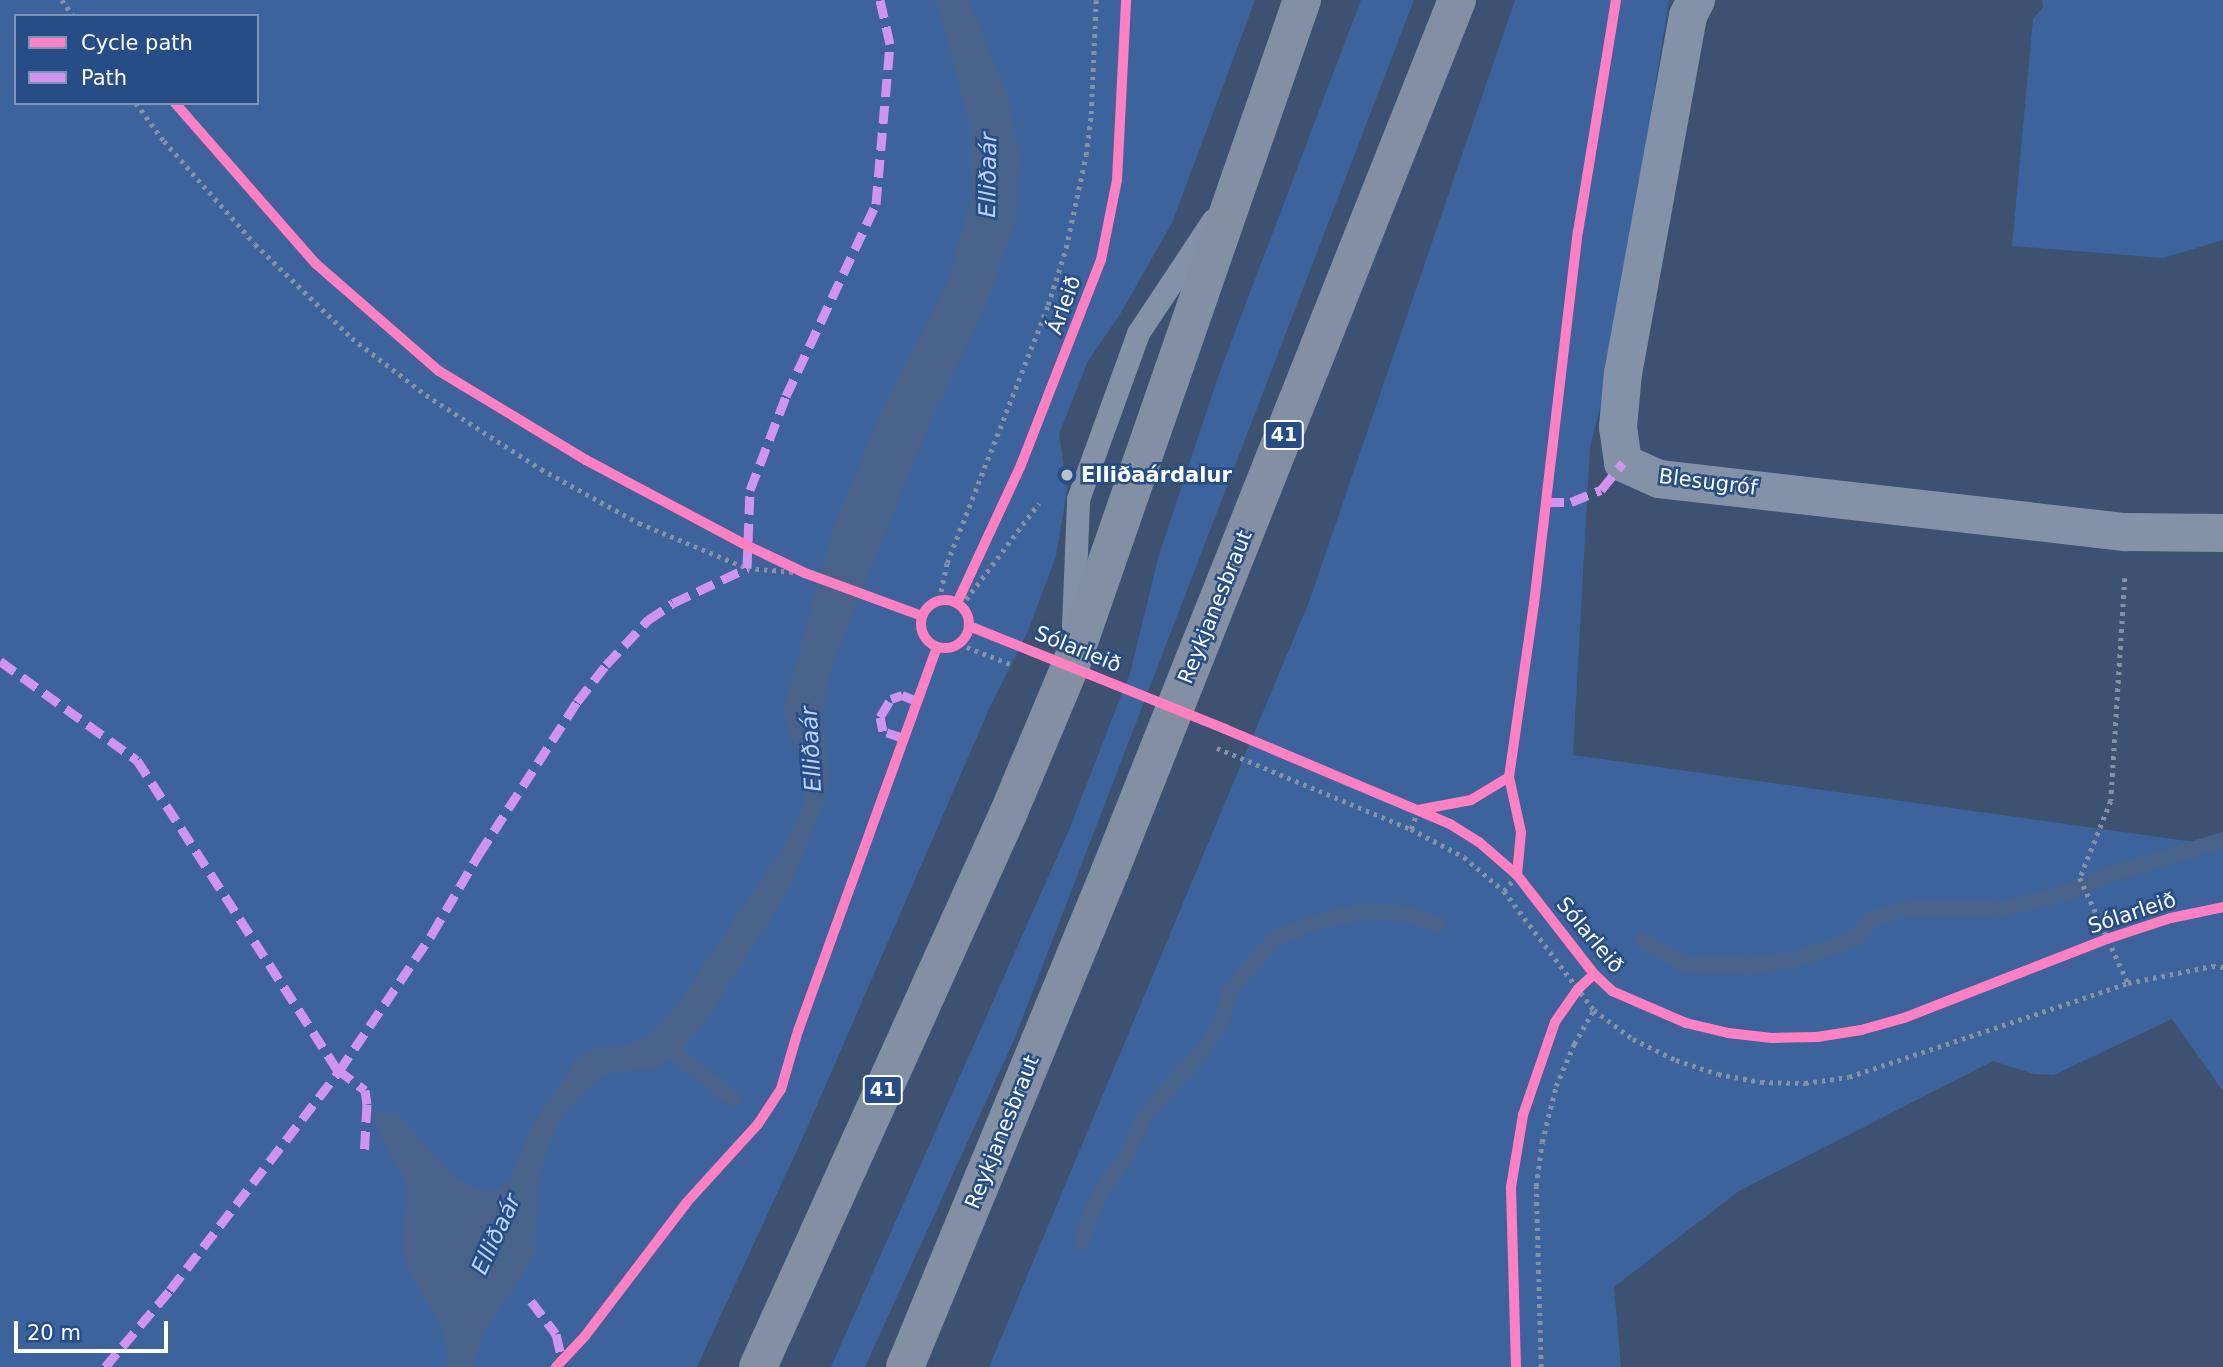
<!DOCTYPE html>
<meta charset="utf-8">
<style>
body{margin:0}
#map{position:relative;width:2223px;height:1367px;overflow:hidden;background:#3d5171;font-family:"DejaVu Sans",sans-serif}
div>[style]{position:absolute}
.green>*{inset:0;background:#3c639c}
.water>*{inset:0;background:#48628a}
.stream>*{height:16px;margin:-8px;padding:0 8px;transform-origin:8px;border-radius:8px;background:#48628a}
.path>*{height:4.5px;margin-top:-2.25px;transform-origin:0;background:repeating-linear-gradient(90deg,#8492a7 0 3.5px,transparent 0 8.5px)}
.service>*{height:23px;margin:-11.5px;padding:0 11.5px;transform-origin:11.5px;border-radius:11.5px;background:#8492a7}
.minor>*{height:38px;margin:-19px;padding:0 19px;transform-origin:19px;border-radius:19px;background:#8492a7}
.trunk>*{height:38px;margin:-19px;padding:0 19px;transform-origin:19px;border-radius:19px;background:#8390a4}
.quiet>*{height:9px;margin-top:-4.5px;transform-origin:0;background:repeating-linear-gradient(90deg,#d193ec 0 18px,transparent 0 27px)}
.cycleway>*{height:10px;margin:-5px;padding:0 5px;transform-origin:5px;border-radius:5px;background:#ff80c0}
.cycleway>.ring{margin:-5px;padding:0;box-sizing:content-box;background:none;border:10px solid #ff80c0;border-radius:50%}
.dots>*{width:19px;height:19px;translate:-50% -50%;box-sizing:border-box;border:4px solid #274d87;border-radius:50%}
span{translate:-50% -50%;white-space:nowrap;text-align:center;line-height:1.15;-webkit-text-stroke:5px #274d87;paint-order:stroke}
.shield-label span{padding:2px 5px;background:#274d87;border:2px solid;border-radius:5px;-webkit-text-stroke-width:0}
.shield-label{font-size:19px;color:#fff;font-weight:700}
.street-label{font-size:21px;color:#fff}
.poi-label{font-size:21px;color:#fff;font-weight:700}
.left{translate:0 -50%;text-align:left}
.water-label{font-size:23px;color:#bed3f0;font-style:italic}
.legend{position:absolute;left:14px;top:14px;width:245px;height:91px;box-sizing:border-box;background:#274d87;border:2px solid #7d94b7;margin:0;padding:9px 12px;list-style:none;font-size:21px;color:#fff}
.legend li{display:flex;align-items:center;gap:14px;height:35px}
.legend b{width:35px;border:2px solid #7d94b7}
.scale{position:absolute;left:14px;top:1321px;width:154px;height:32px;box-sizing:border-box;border:4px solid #fff;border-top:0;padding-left:9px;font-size:21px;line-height:24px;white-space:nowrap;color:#fff;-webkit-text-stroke:5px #274d87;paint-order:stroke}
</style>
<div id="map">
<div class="green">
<i style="clip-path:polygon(evenodd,0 0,1255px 0,1172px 223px,1119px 316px,1088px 361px,1059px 434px,1067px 488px,1064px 509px,1056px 556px,1028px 631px,990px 707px,804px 1135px,697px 1367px,0 1367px,0 0,16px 16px,257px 16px,257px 103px,16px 103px,16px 16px)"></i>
<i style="clip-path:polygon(1361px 0,1414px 0,1014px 1040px,865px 1367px,831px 1367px,1069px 830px,1131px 670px,1158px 558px,1218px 377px)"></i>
<i style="clip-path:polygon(1515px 0,1669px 0,1609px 373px,1590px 447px,1573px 755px,2223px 846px,2223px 1091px,2172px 1019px,2054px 1075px,2034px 1074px,1993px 1061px,1739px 1191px,1614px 1287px,1621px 1367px,989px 1367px,1309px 602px)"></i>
<i style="clip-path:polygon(2042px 0,2223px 0,2223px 240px,2163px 258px,2012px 246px,2033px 19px,2043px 7px)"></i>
</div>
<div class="water">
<i style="clip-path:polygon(935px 0,969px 0,1008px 96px,1020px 157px,1016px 219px,985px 308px,929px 425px,831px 669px,822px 712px,830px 779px,822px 809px,787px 892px,710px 1015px,680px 1053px,658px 1068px,610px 1073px,586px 1090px,567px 1110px,552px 1138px,539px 1174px,535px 1251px,524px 1273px,482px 1334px,474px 1367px,447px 1367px,448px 1355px,440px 1322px,409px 1273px,402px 1247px,407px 1186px,381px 1137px,375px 1119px,381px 1112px,397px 1113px,449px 1171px,476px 1189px,494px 1190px,510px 1180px,532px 1126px,573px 1064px,589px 1050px,628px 1044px,653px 1032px,672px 1012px,786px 843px,803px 806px,807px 781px,788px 730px,784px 706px,834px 525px,886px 401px,946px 287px,970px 200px,970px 130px,946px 34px)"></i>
</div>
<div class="stream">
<i style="left:1642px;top:940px;width:51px;rotate:29.6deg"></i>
<i style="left:1686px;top:965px;width:71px"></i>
<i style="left:1757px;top:965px;width:40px;rotate:-8.5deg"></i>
<i style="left:1797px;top:959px;width:61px;rotate:-19deg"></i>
<i style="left:1855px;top:939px;width:28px;rotate:-49deg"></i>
<i style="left:1873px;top:918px;width:37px;rotate:-14deg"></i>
<i style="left:1909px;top:909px;width:94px"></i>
<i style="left:2003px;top:909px;width:61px;rotate:-14.3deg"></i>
<i style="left:2062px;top:894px;width:54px;rotate:-21.8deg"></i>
<i style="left:2112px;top:874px;width:116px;rotate:-17deg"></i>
<i style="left:662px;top:1043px;width:90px;rotate:38.3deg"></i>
<i style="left:1081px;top:1242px;width:33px;rotate:-70deg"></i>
<i style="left:1092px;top:1211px;width:27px;rotate:-63deg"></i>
<i style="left:1104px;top:1187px;width:36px;rotate:-53deg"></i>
<i style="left:1126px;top:1158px;width:42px;rotate:-67.7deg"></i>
<i style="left:1142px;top:1119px;width:98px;rotate:-48.7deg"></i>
<i style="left:1207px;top:1045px;width:31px;rotate:-58deg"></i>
<i style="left:1223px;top:1019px;width:29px;rotate:-78deg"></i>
<i style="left:1229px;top:991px;width:71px;rotate:-48.4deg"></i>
<i style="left:1276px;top:938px;width:50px;rotate:-21deg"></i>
<i style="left:1323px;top:920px;width:47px;rotate:-11.1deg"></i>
<i style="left:1369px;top:911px;width:37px;rotate:5deg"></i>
<i style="left:1406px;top:914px;width:33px;rotate:18deg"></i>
</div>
<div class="path">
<i style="left:62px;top:0;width:19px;rotate:55deg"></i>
<i style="left:136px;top:103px;width:47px;rotate:53.6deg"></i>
<i style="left:164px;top:141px;width:137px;rotate:48.5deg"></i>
<i style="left:255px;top:244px;width:135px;rotate:44.1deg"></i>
<i style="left:352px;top:338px;width:93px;rotate:37.6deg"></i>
<i style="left:426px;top:395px;width:137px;rotate:32.8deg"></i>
<i style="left:541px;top:469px;width:112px;rotate:28.9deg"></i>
<i style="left:639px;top:523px;width:117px;rotate:22.6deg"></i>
<i style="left:747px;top:568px;width:58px;rotate:4.9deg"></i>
<i style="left:2125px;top:578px;width:223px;rotate:93.6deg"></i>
<i style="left:2111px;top:801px;width:83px;rotate:111.9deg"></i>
<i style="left:2080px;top:878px;width:115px;rotate:65.4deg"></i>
<i style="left:939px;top:600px;width:38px;rotate:-78deg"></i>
<i style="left:947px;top:563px;width:277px;rotate:-68.6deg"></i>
<i style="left:1048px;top:305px;width:60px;rotate:-72.5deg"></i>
<i style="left:1066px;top:248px;width:95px;rotate:-77.9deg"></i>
<i style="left:1086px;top:155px;width:41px;rotate:-83deg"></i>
<i style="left:1091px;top:114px;width:114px;rotate:-87.5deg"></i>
<i style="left:961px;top:606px;width:129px;rotate:-52.9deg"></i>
<i style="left:959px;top:644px;width:58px;rotate:21.3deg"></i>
<i style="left:1217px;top:748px;width:210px;rotate:22.7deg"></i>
<i style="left:1411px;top:829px;width:60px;rotate:27.8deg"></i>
<i style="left:1464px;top:857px;width:52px;rotate:40.4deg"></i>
<i style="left:1504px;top:891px;width:149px;rotate:52.9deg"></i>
<i style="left:1594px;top:1010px;width:49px;rotate:36.6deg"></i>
<i style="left:1633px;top:1039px;width:48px;rotate:26deg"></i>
<i style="left:1676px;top:1060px;width:44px;rotate:18.4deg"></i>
<i style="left:1718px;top:1074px;width:44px;rotate:10.5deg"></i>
<i style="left:1761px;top:1082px;width:44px;rotate:1.3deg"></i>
<i style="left:1805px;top:1083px;width:44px;rotate:-7.8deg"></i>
<i style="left:1849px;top:1077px;width:294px;rotate:-18.6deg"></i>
<i style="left:2128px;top:983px;width:86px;rotate:-11.4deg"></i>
<i style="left:2212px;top:966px;width:11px;rotate:5deg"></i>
<i style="left:1411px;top:829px;width:20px;rotate:-70deg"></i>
<i style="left:1504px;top:891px;width:21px;rotate:-51deg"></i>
<i style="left:1541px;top:1367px;width:181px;rotate:-91.6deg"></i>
<i style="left:1536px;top:1186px;width:44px;rotate:-82.2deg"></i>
<i style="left:1542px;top:1142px;width:58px;rotate:-76deg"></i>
<i style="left:1556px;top:1086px;width:46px;rotate:-66.8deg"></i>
<i style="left:1574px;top:1044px;width:39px;rotate:-60deg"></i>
</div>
<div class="service">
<i style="left:1073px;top:626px;width:127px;rotate:-87.7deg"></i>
<i style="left:1078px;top:499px;width:177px;rotate:-70.1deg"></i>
<i style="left:1138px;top:333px;width:136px;rotate:-56.4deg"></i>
</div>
<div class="minor">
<i style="left:1696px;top:0;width:18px;rotate:117deg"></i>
<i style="left:1688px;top:16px;width:363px;rotate:100.3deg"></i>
<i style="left:1623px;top:373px;width:54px;rotate:95.3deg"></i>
<i style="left:1618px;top:427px;width:36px;rotate:82deg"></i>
<i style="left:1623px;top:463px;width:39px;rotate:24deg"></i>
<i style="left:1659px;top:479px;width:471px;rotate:6.5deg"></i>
<i style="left:2127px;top:532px;width:96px;rotate:0.6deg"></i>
</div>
<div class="trunk">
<i style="left:758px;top:1367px;width:607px;rotate:-65.67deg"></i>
<i style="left:1008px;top:814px;width:165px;rotate:-67.2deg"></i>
<i style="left:1072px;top:662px;width:701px;rotate:-70.84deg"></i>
<i style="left:905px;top:1367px;width:537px;rotate:-67.54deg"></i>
<i style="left:1110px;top:871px;width:938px;rotate:-68.28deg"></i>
</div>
<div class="quiet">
<i style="left:1546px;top:502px;width:25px"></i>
<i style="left:1571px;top:502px;width:32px;rotate:-22deg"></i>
<i style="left:1601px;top:490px;width:35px;rotate:-51deg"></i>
<i style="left:0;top:661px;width:169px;rotate:35.9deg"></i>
<i style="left:137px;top:760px;width:368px;rotate:57.1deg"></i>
<i style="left:337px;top:1069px;width:35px;rotate:37deg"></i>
<i style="left:365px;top:1090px;width:14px;rotate:82deg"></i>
<i style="left:367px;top:1104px;width:53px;rotate:93.2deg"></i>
<i style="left:904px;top:738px;width:22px;rotate:-162deg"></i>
<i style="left:883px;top:731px;width:14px;rotate:-102deg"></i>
<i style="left:880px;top:717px;width:21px;rotate:-59deg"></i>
<i style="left:891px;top:699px;width:12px;rotate:-20deg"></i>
<i style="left:902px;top:695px;width:16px;rotate:22deg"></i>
<i style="left:531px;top:1301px;width:41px;rotate:52.9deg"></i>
<i style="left:556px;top:1334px;width:26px;rotate:77deg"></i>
<i style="left:105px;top:1367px;width:101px;rotate:-49.8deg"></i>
<i style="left:170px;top:1290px;width:277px;rotate:-52.3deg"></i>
<i style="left:339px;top:1071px;width:166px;rotate:-55.8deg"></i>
<i style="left:432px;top:934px;width:93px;rotate:-59.6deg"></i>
<i style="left:479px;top:854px;width:181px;rotate:-57.2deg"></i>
<i style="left:577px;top:702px;width:47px;rotate:-51.9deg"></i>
<i style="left:606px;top:665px;width:62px;rotate:-47deg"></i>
<i style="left:648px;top:620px;width:30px;rotate:-34deg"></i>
<i style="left:673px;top:603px;width:82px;rotate:-25.3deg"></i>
<i style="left:747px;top:568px;width:78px;rotate:-87.8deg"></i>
<i style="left:750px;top:490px;width:101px;rotate:-69deg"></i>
<i style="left:786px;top:396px;width:212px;rotate:-64.9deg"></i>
<i style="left:876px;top:204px;width:161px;rotate:-85deg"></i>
<i style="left:890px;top:44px;width:45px;rotate:-102.8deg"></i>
</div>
<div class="cycleway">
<i style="left:175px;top:103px;width:213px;rotate:48.8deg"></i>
<i style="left:315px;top:263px;width:164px;rotate:41.1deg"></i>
<i style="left:439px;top:371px;width:172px;rotate:31.2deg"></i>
<i style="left:586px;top:460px;width:181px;rotate:28deg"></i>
<i style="left:746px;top:545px;width:65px;rotate:25.4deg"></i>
<i style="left:805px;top:573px;width:125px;rotate:20.2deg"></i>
<i class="ring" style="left:921px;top:600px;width:38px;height:38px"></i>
<i style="left:957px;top:603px;width:152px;rotate:-65.1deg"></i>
<i style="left:1021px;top:465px;width:220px;rotate:-68.7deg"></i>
<i style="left:1101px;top:260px;width:82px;rotate:-78.7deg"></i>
<i style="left:1117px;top:180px;width:180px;rotate:-87.1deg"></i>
<i style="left:969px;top:626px;width:276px;rotate:21.9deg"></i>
<i style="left:1225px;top:729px;width:244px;rotate:22.9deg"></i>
<i style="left:1450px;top:824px;width:34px;rotate:32deg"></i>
<i style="left:1479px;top:842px;width:50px;rotate:41deg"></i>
<i style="left:1517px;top:875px;width:125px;rotate:52.1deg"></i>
<i style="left:1594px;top:974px;width:25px;rotate:43deg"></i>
<i style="left:1612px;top:991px;width:81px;rotate:23.4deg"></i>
<i style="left:1686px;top:1023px;width:43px;rotate:13.4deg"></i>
<i style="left:1728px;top:1033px;width:44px;rotate:6.5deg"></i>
<i style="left:1772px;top:1038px;width:45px;rotate:-1.3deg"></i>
<i style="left:1817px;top:1037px;width:45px;rotate:-9deg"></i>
<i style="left:1861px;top:1030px;width:45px;rotate:-15.6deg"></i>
<i style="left:1904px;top:1018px;width:218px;rotate:-21.3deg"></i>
<i style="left:2107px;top:939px;width:67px;rotate:-18.2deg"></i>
<i style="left:2171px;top:918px;width:53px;rotate:-11.9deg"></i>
<i style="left:1418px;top:810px;width:54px;rotate:-10.7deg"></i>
<i style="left:1471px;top:800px;width:44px;rotate:-31.2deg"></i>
<i style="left:1517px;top:875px;width:43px;rotate:-84.7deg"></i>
<i style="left:1521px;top:832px;width:56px;rotate:-102.3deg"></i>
<i style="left:1509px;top:777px;width:175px;rotate:-81.8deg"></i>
<i style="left:1534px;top:604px;width:375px;rotate:-83.3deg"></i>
<i style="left:1578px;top:232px;width:235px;rotate:-80.7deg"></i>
<i style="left:556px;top:1367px;width:42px;rotate:-46.9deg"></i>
<i style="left:585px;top:1336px;width:168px;rotate:-52.7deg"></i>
<i style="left:687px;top:1202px;width:105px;rotate:-47.7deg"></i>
<i style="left:758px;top:1124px;width:42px;rotate:-56.7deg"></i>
<i style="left:781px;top:1089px;width:60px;rotate:-73.7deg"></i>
<i style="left:798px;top:1031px;width:408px;rotate:-70.1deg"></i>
<i style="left:1516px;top:1367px;width:180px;rotate:-91.6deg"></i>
<i style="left:1511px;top:1187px;width:73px;rotate:-80.5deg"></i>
<i style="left:1523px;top:1115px;width:98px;rotate:-71deg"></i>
<i style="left:1555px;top:1022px;width:40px;rotate:-55.1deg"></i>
<i style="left:1578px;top:989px;width:22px;rotate:-43deg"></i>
</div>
<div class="dots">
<i style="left:1067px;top:475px;background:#bbc2cd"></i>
</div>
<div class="shield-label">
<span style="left:1284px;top:435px">41</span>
<span style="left:883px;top:1090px">41</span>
</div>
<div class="street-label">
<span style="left:1064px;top:305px;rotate:-70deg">Árleið</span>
<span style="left:1708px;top:482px;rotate:7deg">Blesugróf</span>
<span style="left:1215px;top:607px;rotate:-68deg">Reykjanesbraut</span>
<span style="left:1078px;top:649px;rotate:22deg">Sólarleið</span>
<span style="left:2132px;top:913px;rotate:-18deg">Sólarleið</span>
<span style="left:1590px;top:935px;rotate:50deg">Sólarleið</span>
<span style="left:1002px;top:1132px;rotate:-68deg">Reykjanesbraut</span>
</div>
<div class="poi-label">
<span class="left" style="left:1081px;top:475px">Elliðaárdalur</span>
</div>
<div class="water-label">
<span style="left:988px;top:175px;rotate:-89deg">Elliðaár</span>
<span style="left:811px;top:749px;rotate:-93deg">Elliðaár</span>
<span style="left:496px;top:1234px;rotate:-65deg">Elliðaár</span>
</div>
<ul class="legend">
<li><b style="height:9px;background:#ff80c0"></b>Cycle path</li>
<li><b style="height:9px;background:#d193ec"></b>Path</li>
</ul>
<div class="scale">20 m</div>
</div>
